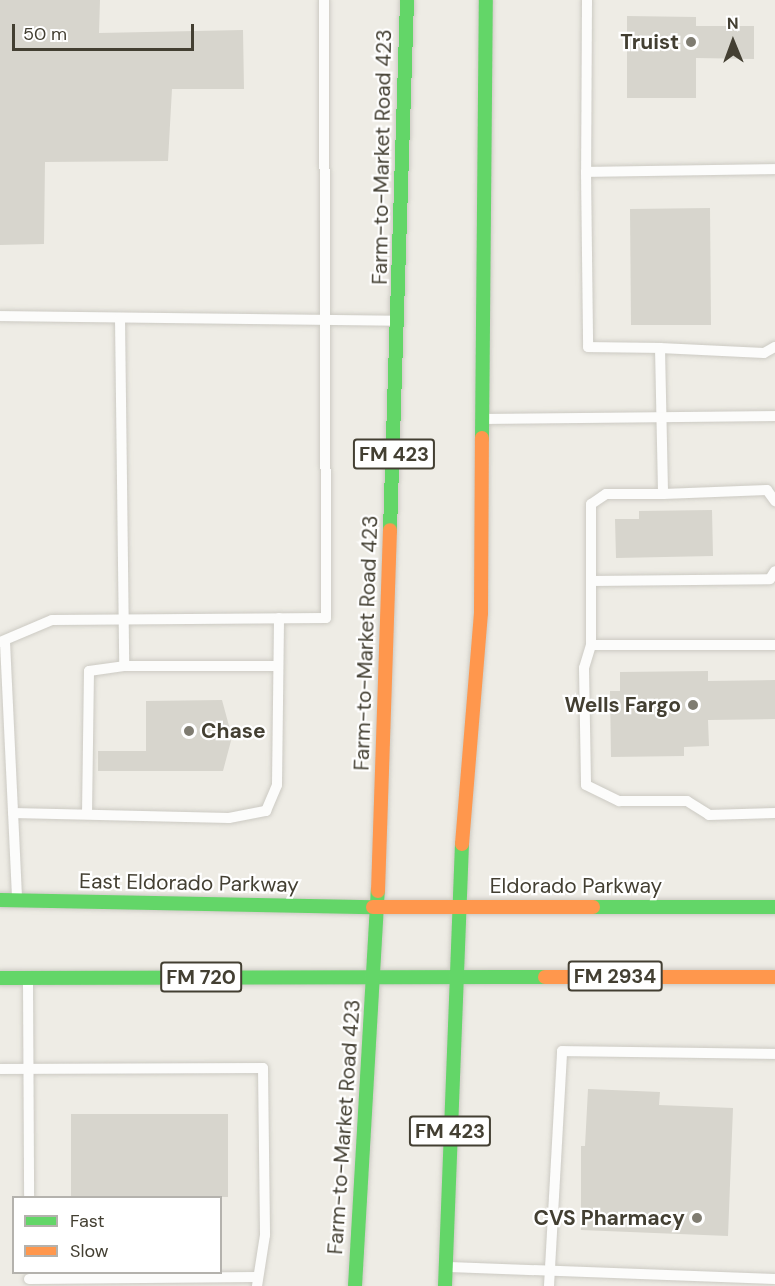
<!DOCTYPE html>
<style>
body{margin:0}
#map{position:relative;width:775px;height:1286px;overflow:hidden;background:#eeece5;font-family:"DM Sans",sans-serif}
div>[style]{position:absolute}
.building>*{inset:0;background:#d7d5cd}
.roads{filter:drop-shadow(0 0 2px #cccac3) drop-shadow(0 0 2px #cccac3)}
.lane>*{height:10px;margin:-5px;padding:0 5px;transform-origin:5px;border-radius:5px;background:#fcfcfb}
.fast>*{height:14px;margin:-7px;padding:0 7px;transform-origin:7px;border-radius:7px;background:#63d668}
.slow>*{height:14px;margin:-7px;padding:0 7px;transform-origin:7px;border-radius:7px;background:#ff974d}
.dots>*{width:16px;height:16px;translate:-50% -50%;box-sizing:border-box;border:3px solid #fff;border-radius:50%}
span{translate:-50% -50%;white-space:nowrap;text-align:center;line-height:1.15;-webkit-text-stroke:4.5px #fff;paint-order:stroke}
.shield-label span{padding:2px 4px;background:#fff;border:2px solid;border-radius:4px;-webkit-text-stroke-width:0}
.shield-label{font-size:20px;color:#433f32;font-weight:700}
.poi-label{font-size:21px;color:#433f32;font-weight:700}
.right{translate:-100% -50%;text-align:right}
.left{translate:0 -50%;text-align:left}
.street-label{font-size:21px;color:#433f32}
.legend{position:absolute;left:12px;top:1196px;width:210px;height:78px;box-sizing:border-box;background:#fff;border:2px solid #b4b2ad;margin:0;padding:8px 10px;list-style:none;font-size:18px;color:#433f32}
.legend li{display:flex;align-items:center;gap:12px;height:30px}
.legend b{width:30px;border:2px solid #b4b2ad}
.north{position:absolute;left:703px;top:12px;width:60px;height:60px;-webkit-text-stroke:4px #fff;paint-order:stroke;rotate:359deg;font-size:16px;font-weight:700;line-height:24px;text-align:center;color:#433f32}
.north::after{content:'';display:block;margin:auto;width:21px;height:27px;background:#433f32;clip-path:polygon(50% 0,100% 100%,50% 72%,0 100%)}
.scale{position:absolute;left:12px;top:24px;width:182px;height:27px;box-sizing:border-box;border:3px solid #433f32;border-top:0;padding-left:8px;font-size:18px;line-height:21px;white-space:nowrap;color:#433f32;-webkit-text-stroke:4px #fff;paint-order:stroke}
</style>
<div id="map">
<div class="building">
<i style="clip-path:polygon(0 0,100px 0,99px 33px,243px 30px,244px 89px,172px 89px,168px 161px,45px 162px,44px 244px,0 245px)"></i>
<i style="clip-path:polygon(627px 16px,696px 17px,696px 26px,754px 26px,754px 59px,696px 58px,696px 98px,627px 98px)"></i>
<i style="clip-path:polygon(710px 208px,711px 325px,631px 325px,630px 209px)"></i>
<i style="clip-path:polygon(712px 510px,713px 556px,616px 558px,615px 519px,639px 519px,639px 511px)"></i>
<i style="clip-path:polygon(708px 671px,708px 681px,775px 680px,775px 719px,708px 720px,709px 746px,684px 747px,684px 756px,611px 757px,610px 691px,620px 691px,620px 672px)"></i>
<i style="clip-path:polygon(222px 700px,232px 737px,223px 771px,98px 771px,98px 751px,146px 751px,146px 701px)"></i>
<i style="clip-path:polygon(588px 1089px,660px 1092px,659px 1105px,733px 1108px,728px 1236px,581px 1230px,581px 1146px,585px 1146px)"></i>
<i style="clip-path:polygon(71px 1114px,228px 1114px,228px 1197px,71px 1197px)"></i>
</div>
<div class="roads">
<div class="lane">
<i style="left:587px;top:0;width:172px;rotate:90.3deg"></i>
<i style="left:586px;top:172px;width:189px;rotate:-0.9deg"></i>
<i style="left:586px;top:172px;width:175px;rotate:89.3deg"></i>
<i style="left:588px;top:347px;width:72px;rotate:0.8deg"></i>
<i style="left:660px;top:348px;width:146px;rotate:88.8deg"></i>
<i style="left:663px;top:494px;width:57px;rotate:180deg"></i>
<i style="left:606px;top:494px;width:18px;rotate:146deg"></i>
<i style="left:591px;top:504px;width:141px;rotate:90deg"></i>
<i style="left:591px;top:645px;width:184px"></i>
<i style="left:0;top:316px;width:393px;rotate:0.7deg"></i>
<i style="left:120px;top:318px;width:348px;rotate:89.3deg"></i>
<i style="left:124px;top:666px;width:154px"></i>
<i style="left:660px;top:348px;width:104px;rotate:2.8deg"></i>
<i style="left:764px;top:353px;width:13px;rotate:-29deg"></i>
<i style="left:487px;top:419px;width:288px;rotate:-0.6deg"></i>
<i style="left:663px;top:494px;width:104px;rotate:-2.2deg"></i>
<i style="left:767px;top:490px;width:14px;rotate:54deg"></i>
<i style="left:591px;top:581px;width:179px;rotate:-0.6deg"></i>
<i style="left:770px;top:579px;width:9px;rotate:-58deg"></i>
<i style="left:0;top:642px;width:56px;rotate:-22.9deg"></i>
<i style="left:52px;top:620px;width:274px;rotate:-0.4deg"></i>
<i style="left:326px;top:618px;width:618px;rotate:-90.19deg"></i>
<i style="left:5px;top:642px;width:254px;rotate:87.3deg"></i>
<i style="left:591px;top:645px;width:24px;rotate:107deg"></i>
<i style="left:584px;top:668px;width:117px;rotate:89deg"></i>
<i style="left:586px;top:785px;width:37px;rotate:26deg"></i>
<i style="left:619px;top:801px;width:68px"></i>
<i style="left:687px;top:801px;width:26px;rotate:32deg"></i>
<i style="left:709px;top:815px;width:66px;rotate:-1.7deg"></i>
<i style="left:13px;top:813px;width:216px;rotate:1.3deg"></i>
<i style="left:229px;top:818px;width:38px;rotate:-11deg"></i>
<i style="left:266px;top:811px;width:28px;rotate:-67deg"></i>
<i style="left:277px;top:785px;width:167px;rotate:-89.3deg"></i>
<i style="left:87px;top:814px;width:143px;rotate:-89.2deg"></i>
<i style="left:89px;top:671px;width:35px;rotate:-8deg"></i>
<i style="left:28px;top:982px;width:216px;rotate:89.7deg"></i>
<i style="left:0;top:1069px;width:263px;rotate:-0.2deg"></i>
<i style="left:263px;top:1068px;width:167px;rotate:89.3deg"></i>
<i style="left:265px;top:1235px;width:52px;rotate:98.9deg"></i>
<i style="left:449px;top:1267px;width:326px;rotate:2.1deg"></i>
<i style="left:29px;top:1279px;width:228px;rotate:-0.5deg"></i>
<i style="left:549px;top:1286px;width:235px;rotate:-86.8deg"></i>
<i style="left:562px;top:1051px;width:213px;rotate:0.8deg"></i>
</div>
<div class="fast">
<i style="left:482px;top:438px;width:438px;rotate:-89.5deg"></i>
<i style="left:390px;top:530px;width:530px;rotate:-88.16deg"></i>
<i style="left:0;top:900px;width:373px;rotate:1.1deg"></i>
<i style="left:593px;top:907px;width:182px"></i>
<i style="left:0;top:978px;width:545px;rotate:-0.11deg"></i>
<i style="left:355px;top:1286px;width:396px;rotate:-86.7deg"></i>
<i style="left:445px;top:1286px;width:442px;rotate:-87.8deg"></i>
</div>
<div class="slow">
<i style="left:462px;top:844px;width:232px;rotate:-85.3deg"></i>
<i style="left:481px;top:613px;width:175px;rotate:-89.7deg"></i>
<i style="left:378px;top:891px;width:361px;rotate:-88.1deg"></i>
<i style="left:373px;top:907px;width:220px"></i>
<i style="left:545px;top:977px;width:230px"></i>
</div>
</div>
<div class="dots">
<i style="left:691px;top:42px;background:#7f7c71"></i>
<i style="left:693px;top:705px;background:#7f7c71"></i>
<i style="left:189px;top:731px;background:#7f7c71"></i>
<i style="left:697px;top:1218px;background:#7f7c71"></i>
</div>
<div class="shield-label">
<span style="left:394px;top:454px">FM 423</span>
<span style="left:615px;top:976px">FM 2934</span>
<span style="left:201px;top:977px">FM 720</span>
<span style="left:450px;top:1131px">FM 423</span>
</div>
<div class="poi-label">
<span class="right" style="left:679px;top:42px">Truist</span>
<span class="right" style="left:681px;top:705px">Wells Fargo</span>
<span class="left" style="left:201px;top:731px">Chase</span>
<span class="right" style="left:685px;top:1218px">CVS Pharmacy</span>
</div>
<div class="street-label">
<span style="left:382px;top:157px;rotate:-89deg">Farm-to-Market Road 423</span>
<span style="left:366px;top:643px;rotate:-88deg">Farm-to-Market Road 423</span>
<span style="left:189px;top:883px;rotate:1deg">East Eldorado Parkway</span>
<span style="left:576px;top:886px">Eldorado Parkway</span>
<span style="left:344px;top:1127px;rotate:-86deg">Farm-to-Market Road 423</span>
</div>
<ul class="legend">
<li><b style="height:8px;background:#63d668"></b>Fast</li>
<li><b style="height:8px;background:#ff974d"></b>Slow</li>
</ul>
<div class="north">N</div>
<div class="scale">50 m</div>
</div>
